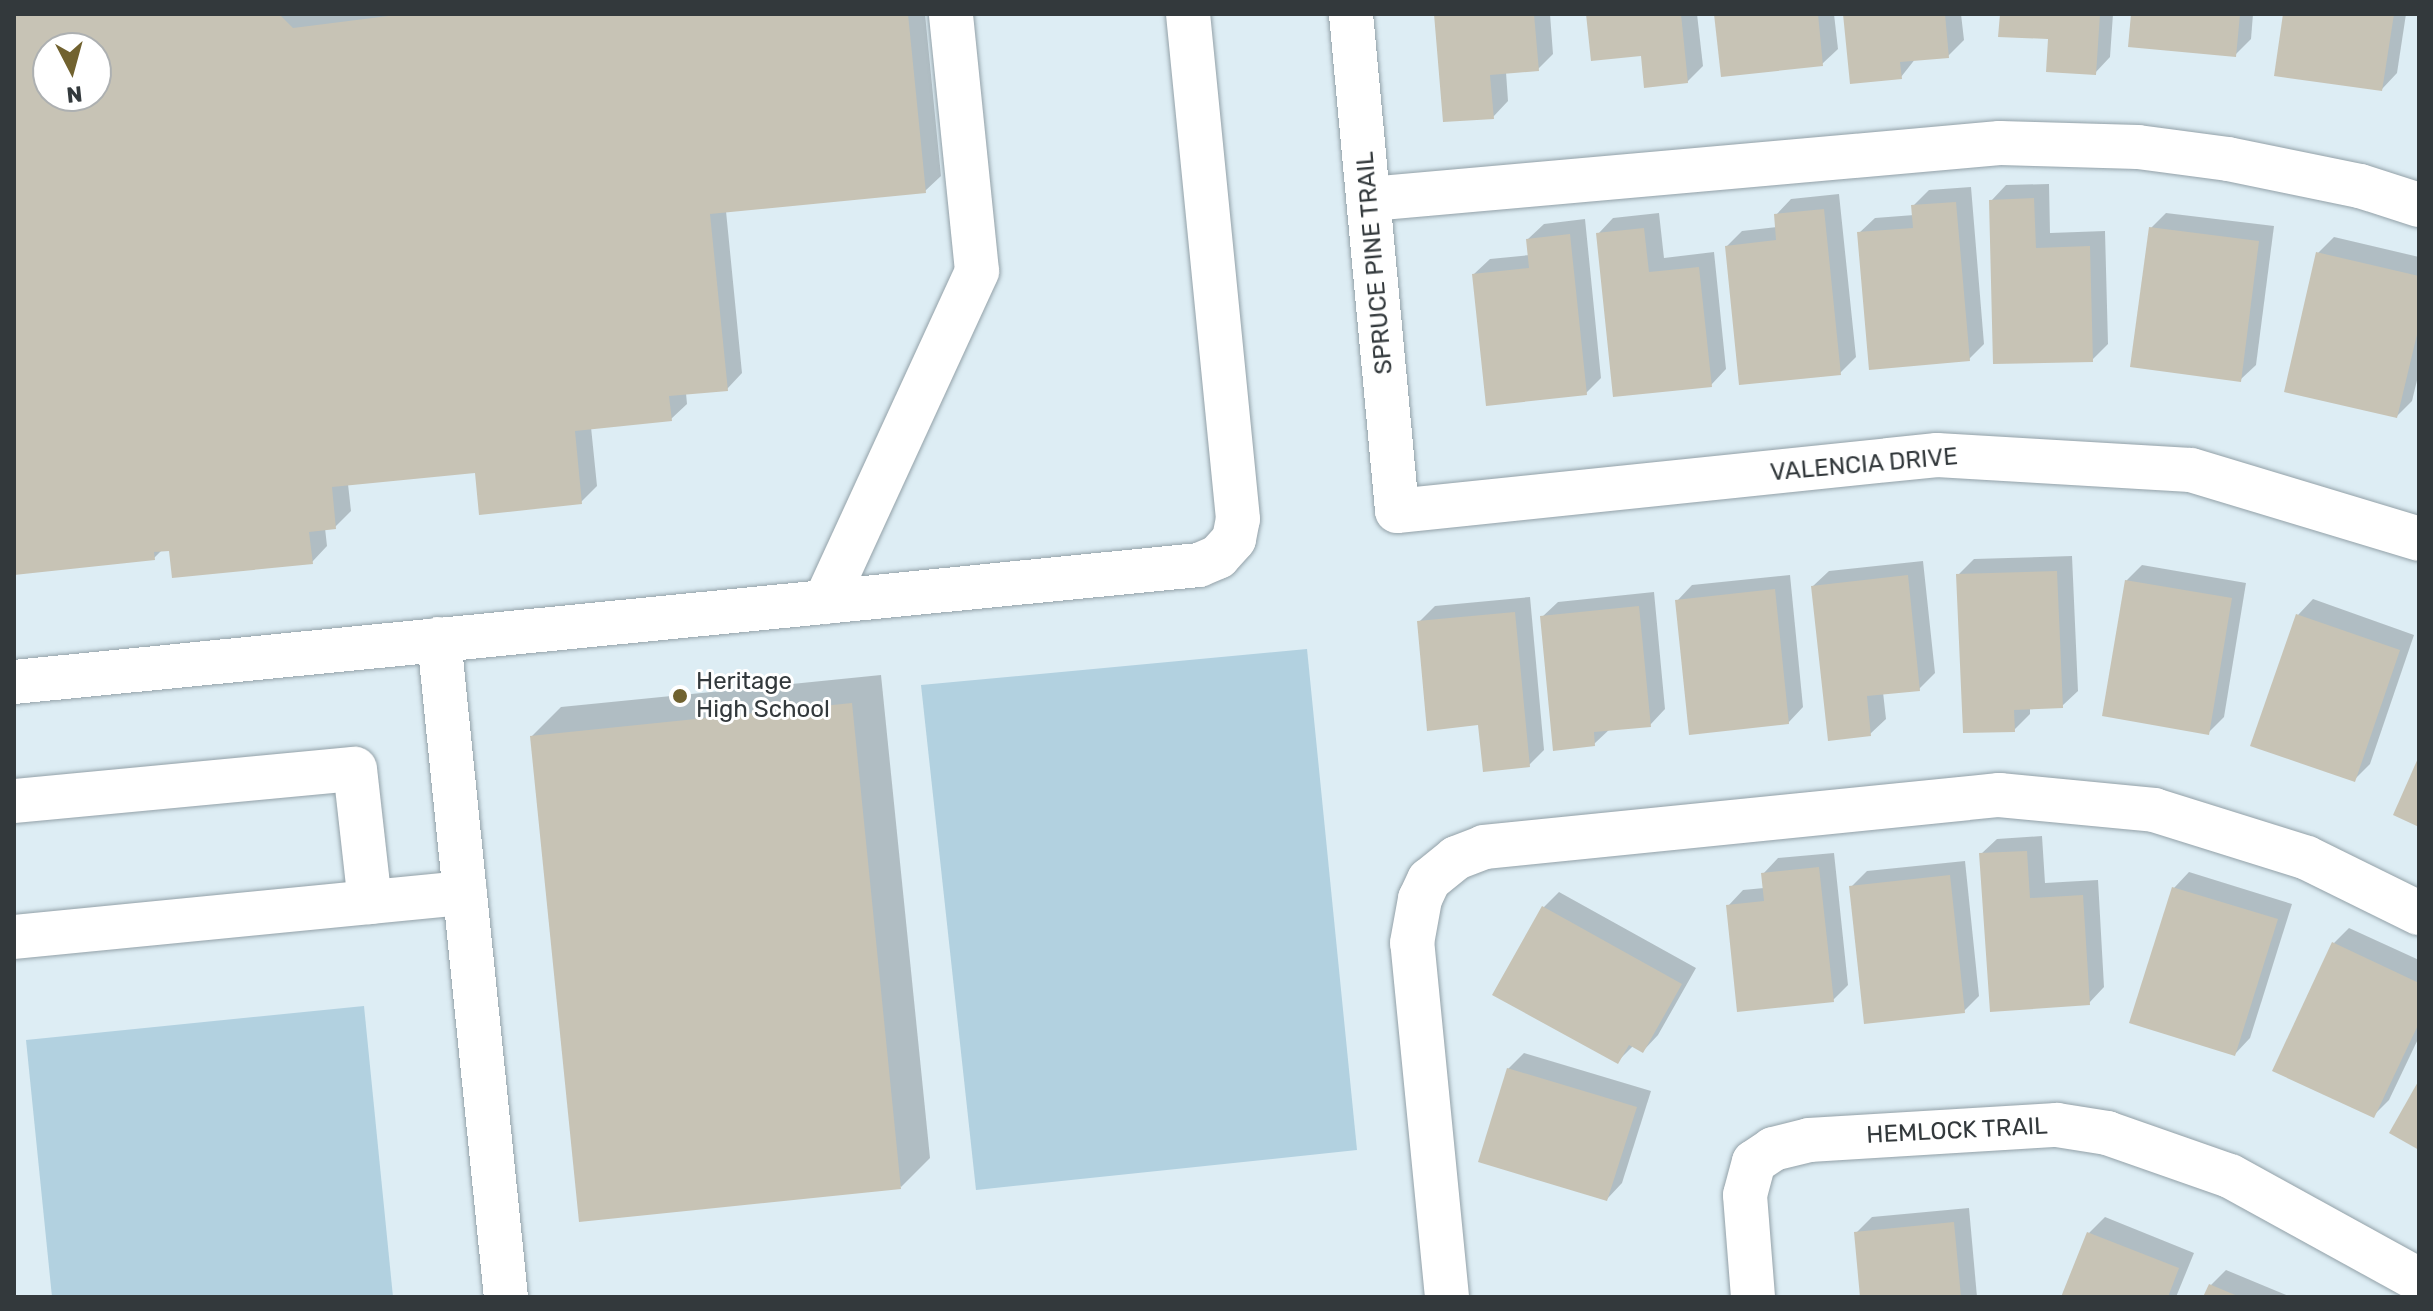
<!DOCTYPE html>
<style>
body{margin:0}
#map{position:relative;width:2433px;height:1311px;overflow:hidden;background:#ddedf4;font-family:Rubik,sans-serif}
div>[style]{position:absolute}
.green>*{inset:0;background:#b2d1e0}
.shadow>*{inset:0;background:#0003}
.building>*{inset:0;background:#c7c3b5}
.roads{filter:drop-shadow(0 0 2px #93a1a8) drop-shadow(0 0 2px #93a1a8)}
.minor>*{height:44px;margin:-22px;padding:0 22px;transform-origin:22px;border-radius:22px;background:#fff}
.dots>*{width:22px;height:22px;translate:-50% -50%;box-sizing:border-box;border:4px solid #fff;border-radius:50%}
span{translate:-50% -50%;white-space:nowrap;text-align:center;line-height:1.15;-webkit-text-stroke:6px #fff;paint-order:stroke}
.street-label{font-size:24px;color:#33393c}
.poi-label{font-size:24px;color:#33393c}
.left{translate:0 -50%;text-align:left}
.frame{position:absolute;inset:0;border:16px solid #33393c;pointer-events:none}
.north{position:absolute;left:32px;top:32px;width:80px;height:80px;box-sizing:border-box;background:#fff;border:2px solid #adb0b1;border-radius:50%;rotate:174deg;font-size:22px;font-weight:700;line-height:32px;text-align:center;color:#33393c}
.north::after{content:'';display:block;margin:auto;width:28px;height:36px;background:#71622f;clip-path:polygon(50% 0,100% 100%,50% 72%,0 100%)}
</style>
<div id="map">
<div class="green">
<i style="clip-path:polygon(1307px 649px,1357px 1150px,976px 1190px,921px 685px)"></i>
<i style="clip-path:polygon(364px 1006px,393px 1297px,52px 1297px,26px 1040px)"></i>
</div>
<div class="shadow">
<i style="clip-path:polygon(evenodd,14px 14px,925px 14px,941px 176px,925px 191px,726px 211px,742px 373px,727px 389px,686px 393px,687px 404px,671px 419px,591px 427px,597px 486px,581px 502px,476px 471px,348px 484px,351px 511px,335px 527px,325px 528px,327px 546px,312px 562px,171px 549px,163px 549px,154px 558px,14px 573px,14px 14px,48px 48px,96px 48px,96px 96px,48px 96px,48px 48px)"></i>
<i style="clip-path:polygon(1436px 14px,1550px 14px,1553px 54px,1538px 69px,1506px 72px,1508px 101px,1493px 117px)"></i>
<i style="clip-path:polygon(1588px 14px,1697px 14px,1703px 66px,1687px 82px)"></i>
<i style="clip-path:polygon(1716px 14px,1834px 14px,1838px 49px,1822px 64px)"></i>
<i style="clip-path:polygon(1845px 14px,1961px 14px,1964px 40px,1948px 56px,1916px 58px,1901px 77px)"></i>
<i style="clip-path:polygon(2002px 14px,2113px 14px,2110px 57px,2095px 73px,2050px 37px)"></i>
<i style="clip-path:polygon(2133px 14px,2253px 14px,2251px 39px,2235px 55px)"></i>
<i style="clip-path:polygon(2285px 14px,2406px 14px,2397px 73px,2382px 89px)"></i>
<i style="clip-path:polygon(2049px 184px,2050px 233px,2105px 231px,2108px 344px,2092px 360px,1991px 201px,2006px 185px)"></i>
<i style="clip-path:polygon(1971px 187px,1984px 344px,1969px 359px,1859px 233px,1875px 218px,1914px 215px,1913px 206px,1929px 190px)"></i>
<i style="clip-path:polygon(1839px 194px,1856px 357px,1840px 373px,1727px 246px,1742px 231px,1777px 227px,1776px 215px,1791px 199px)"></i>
<i style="clip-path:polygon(1659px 213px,1664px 258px,1714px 252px,1726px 369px,1711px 385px,1598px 234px,1613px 218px)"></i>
<i style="clip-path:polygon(2166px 213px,2274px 226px,2256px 365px,2240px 380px,2151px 228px)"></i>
<i style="clip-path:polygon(1585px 219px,1601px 378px,1586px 393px,1474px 274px,1490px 259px,1530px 255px,1528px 239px,1544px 224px)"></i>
<i style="clip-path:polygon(2334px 237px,2419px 257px,2419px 372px,2412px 401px,2397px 416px,2318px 253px)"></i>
<i style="clip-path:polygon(2072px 556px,2078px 691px,2062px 706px,2030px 707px,2030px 714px,2014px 730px,1958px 575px,1974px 559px)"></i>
<i style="clip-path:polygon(1923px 561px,1935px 673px,1919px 689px,1883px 692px,1886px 719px,1870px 734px,1813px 586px,1829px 571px)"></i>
<i style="clip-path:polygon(2142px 565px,2246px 583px,2224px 717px,2208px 733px,2126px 581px)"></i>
<i style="clip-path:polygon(1790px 575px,1803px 707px,1788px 723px,1677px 601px,1692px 585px)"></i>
<i style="clip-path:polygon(1654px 592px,1665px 709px,1650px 725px,1611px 728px,1594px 744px,1542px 617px,1558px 602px)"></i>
<i style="clip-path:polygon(1530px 597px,1544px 750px,1529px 765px,1480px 723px,1419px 622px,1435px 606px)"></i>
<i style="clip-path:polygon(2313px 599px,2414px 635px,2370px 764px,2354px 780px,2298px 615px)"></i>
<i style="clip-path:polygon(881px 675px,930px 1158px,901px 1187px,532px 736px,561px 707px)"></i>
<i style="clip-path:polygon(2042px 836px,2045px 883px,2098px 880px,2104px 987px,2089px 1003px,1981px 854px,1997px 839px)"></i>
<i style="clip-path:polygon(1834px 853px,1848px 985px,1833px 1000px,1728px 906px,1743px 890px,1764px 888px,1763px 874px,1778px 858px)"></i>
<i style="clip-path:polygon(1965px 861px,1979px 996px,1964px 1011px,1852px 886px,1867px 871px)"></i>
<i style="clip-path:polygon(2189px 872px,2292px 904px,2250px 1038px,2235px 1054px,2174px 888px)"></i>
<i style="clip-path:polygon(1559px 892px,1696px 968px,1658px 1035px,1643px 1051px,1633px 1046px,1618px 1061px,1543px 908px)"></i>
<i style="clip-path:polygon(2349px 928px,2419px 960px,2419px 1037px,2389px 1100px,2374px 1115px,2334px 943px)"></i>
<i style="clip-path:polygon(1524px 1053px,1651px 1091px,1622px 1183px,1607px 1199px,1508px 1069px)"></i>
<i style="clip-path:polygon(1969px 1208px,1977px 1297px,1862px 1297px,1856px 1233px,1872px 1217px)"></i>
<i style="clip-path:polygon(2105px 1217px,2194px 1253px,2176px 1297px,2063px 1297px,2089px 1233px)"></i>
<i style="clip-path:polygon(2226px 1270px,2291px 1297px,2206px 1297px,2211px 1285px)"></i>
</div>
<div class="building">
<i style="clip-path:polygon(evenodd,14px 14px,279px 14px,293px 28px,404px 14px,908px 14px,926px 193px,710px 214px,728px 391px,669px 396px,672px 421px,575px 431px,582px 504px,479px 515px,475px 473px,332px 487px,336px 529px,309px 532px,313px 564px,172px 578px,169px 551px,154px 552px,155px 560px,14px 575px,14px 14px,48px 48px,96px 48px,96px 96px,48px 96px,48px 48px)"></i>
<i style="clip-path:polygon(1434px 14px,1534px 14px,1539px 71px,1490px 75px,1494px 119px,1443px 122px)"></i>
<i style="clip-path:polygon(1586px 14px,1681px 14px,1688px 83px,1644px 88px,1641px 56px,1591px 61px)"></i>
<i style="clip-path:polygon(1714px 14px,1818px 14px,1823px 66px,1721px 77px)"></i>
<i style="clip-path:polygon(1843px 14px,1945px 14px,1949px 58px,1900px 62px,1902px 79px,1850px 84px)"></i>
<i style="clip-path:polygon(2000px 14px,2100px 14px,2096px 75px,2046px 72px,2048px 39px,1998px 37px)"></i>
<i style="clip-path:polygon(2131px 14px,2240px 14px,2236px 57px,2128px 47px)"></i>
<i style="clip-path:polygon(2283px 14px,2394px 14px,2382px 91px,2274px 76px)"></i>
<i style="clip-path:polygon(2034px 198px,2036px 248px,2090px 246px,2093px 362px,1993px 364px,1989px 200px)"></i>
<i style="clip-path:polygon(1956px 202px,1970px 361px,1869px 370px,1857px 232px,1913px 228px,1911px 205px)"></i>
<i style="clip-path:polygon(1824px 209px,1841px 375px,1739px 385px,1725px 246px,1776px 240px,1774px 214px)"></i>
<i style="clip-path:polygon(2149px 227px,2259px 241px,2241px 382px,2130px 367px)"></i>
<i style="clip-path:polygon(1644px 228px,1649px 272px,1699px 267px,1712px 387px,1613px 397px,1596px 233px)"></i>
<i style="clip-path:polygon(1570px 234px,1587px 395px,1486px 406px,1472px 274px,1529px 268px,1526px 239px)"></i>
<i style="clip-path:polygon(2316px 252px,2419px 276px,2419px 326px,2397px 418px,2284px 392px)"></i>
<i style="clip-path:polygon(2057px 571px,2063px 708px,2014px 710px,2015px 732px,1963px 733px,1956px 574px)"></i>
<i style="clip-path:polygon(1908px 575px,1920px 691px,1867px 696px,1871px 736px,1828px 741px,1811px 586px)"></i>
<i style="clip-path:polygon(2125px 580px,2232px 598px,2209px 735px,2102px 716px)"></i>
<i style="clip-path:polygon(1775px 589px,1789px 724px,1689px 735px,1675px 600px)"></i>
<i style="clip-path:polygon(1639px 606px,1651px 727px,1594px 732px,1595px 746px,1553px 751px,1540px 616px)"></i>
<i style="clip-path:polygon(1515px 612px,1530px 767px,1483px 772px,1478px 725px,1427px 731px,1417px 621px)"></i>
<i style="clip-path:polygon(2296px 614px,2400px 650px,2355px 782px,2250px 746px)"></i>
<i style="clip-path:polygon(852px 703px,901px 1189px,579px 1222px,530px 736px)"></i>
<i style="clip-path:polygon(2419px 756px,2419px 827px,2393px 815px)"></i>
<i style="clip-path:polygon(2027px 851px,2030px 898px,2083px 895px,2090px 1005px,1990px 1012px,1979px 853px)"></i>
<i style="clip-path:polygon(1819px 867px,1834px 1002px,1737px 1012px,1726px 905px,1764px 901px,1761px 873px)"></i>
<i style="clip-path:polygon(1950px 875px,1965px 1013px,1864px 1024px,1849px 886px)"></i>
<i style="clip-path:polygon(2172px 887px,2278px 919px,2235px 1056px,2129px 1023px)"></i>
<i style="clip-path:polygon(1542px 906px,1682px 984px,1643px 1053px,1629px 1045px,1618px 1064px,1492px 995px)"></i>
<i style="clip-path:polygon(2332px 942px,2419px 983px,2419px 1023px,2374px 1118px,2272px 1071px)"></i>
<i style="clip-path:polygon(1507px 1068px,1637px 1107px,1607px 1201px,1478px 1162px)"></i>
<i style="clip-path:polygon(2419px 1080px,2419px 1150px,2389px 1133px)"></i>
<i style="clip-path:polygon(1954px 1222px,1961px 1297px,1860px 1297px,1854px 1232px)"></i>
<i style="clip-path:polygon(2087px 1232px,2179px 1268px,2168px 1297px,2061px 1297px)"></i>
<i style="clip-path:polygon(2209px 1284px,2240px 1297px,2203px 1297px)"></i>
</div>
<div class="roads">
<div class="minor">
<i style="left:1351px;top:14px;width:499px;rotate:84.7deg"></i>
<i style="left:1397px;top:511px;width:543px;rotate:-5.92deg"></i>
<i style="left:1937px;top:455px;width:254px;rotate:3.4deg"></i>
<i style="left:2191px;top:470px;width:238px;rotate:16.8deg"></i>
<i style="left:1370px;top:199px;width:632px;rotate:-5.08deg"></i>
<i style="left:2000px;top:143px;width:138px;rotate:1.7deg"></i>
<i style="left:2138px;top:147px;width:91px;rotate:7.6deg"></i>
<i style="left:2228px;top:159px;width:135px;rotate:11.6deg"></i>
<i style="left:2360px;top:186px;width:62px;rotate:17.9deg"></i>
<i style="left:825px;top:602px;width:364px;rotate:-65.3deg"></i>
<i style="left:977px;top:271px;width:258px;rotate:-95.8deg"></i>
<i style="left:439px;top:639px;width:661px;rotate:84.19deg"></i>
<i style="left:14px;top:682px;width:1191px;rotate:-5.64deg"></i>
<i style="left:1199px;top:565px;width:21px;rotate:-23deg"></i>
<i style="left:1218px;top:557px;width:24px;rotate:-48deg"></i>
<i style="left:1234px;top:539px;width:20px;rotate:-79deg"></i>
<i style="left:1238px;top:519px;width:507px;rotate:-95.65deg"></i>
<i style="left:14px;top:801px;width:342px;rotate:-5.4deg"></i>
<i style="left:355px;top:769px;width:134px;rotate:83.6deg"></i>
<i style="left:14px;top:937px;width:453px;rotate:-5.6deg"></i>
<i style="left:1447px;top:1297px;width:356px;rotate:-95.6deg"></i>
<i style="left:1412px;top:943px;width:45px;rotate:-79.7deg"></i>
<i style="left:1420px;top:899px;width:21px;rotate:-65deg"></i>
<i style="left:1429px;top:880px;width:35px;rotate:-39deg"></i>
<i style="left:1456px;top:858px;width:30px;rotate:-21deg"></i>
<i style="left:1484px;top:847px;width:518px;rotate:-5.77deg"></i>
<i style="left:1999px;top:795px;width:156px;rotate:5.5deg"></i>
<i style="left:2154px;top:810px;width:160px;rotate:17.4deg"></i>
<i style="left:2307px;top:858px;width:125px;rotate:26.2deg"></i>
<i style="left:1753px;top:1297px;width:102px;rotate:-94.5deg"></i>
<i style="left:1745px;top:1195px;width:34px;rotate:-75deg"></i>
<i style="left:1754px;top:1162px;width:23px;rotate:-34deg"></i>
<i style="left:1773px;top:1149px;width:37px;rotate:-14deg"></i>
<i style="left:1809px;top:1140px;width:248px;rotate:-3.5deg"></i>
<i style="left:2057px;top:1125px;width:51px;rotate:9.1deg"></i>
<i style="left:2107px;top:1133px;width:130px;rotate:19.3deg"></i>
<i style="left:2230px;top:1176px;width:216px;rotate:28.8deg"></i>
</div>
</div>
<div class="dots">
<i style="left:680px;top:696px;background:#71622f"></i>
</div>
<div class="street-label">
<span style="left:1375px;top:263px;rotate:-95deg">SPRUCE PINE TRAIL</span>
<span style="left:1864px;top:465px;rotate:-5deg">VALENCIA DRIVE</span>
<span style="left:1957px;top:1131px;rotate:-3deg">HEMLOCK TRAIL</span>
</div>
<div class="poi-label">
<span class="left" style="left:696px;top:696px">Heritage<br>High School</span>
</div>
<div class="frame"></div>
<div class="north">N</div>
</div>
